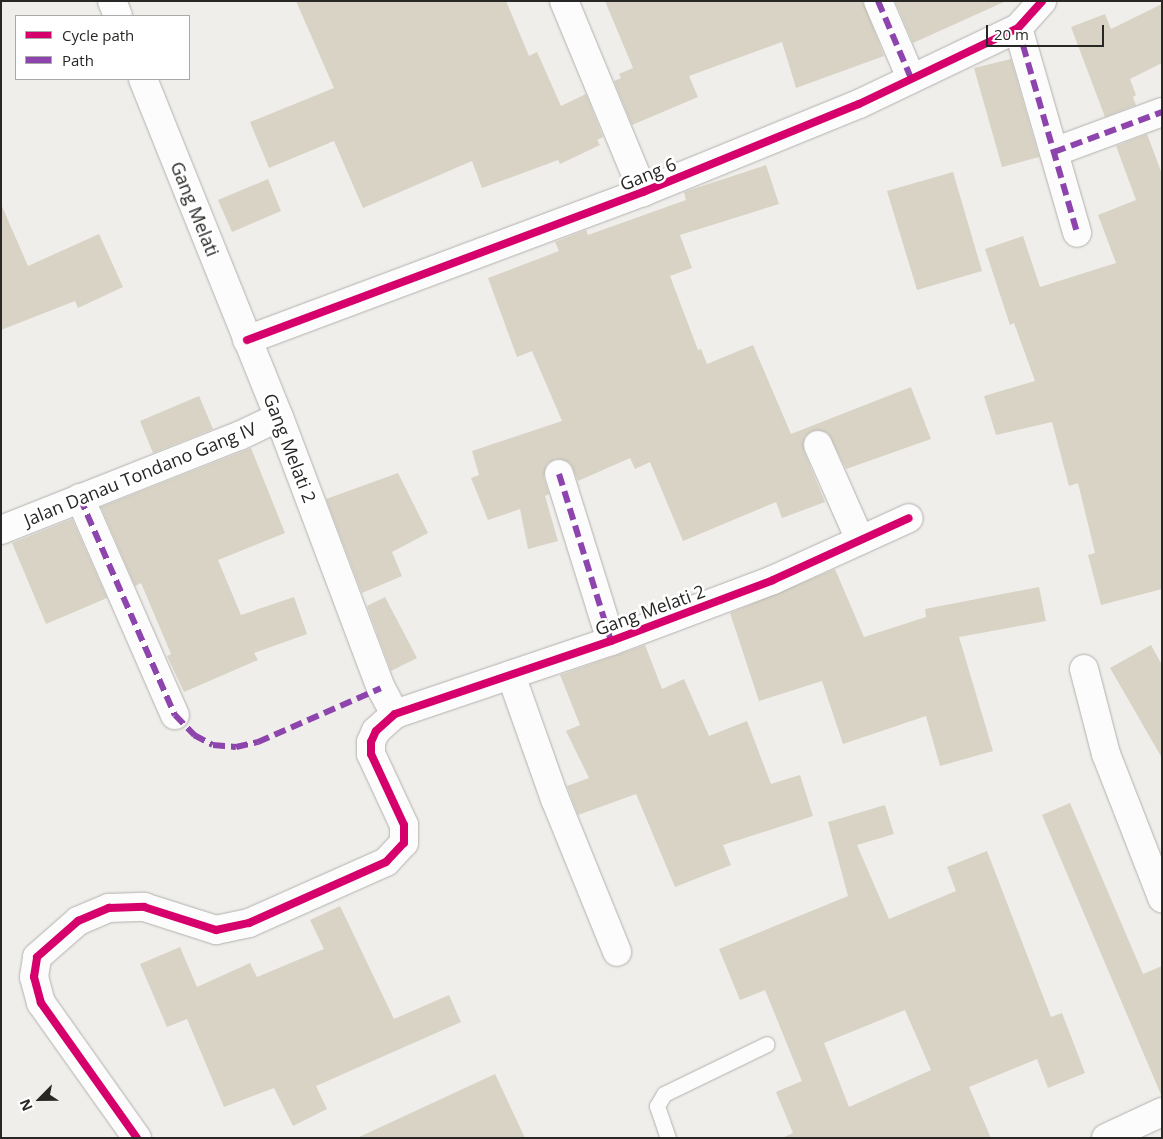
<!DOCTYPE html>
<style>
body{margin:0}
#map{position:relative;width:1163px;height:1139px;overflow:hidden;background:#efeeeb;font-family:"Open Sans",sans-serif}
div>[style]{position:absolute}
.building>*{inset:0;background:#d8d3c4}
.roads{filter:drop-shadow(0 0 1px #b2b1ae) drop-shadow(0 0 1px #b2b1ae)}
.service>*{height:15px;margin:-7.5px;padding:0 7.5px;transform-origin:7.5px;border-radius:7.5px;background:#fdfcfc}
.minor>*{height:28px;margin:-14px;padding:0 14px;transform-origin:14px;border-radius:14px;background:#fdfcfc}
.quiet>*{height:6px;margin-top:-3px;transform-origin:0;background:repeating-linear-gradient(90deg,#8e44ad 0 12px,transparent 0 18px)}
.cycleway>*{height:8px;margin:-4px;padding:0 4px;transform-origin:4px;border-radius:4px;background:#d6006c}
span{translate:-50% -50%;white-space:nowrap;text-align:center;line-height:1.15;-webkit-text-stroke:5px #fff;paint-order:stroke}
.street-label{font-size:18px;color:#282725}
.frame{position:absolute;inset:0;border:2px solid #282725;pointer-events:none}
.legend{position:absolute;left:15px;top:15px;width:175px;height:65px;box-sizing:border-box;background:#fff;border:1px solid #a9a9a8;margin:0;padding:6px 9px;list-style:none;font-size:15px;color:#282725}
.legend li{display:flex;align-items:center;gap:10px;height:25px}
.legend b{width:25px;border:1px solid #a9a9a8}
.north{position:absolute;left:15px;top:1074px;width:50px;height:50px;-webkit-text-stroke:4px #fff;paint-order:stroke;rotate:247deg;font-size:14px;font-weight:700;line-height:20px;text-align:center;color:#282725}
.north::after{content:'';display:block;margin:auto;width:18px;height:22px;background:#282725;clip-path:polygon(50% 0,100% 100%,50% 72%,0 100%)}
.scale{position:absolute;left:986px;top:25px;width:118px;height:22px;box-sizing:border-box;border:2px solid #282725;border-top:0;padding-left:6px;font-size:15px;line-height:18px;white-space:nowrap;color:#282725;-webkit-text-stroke:4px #fff;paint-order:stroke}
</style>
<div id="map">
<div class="building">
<i style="clip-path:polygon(296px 1px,506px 1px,529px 56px,537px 52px,561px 106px,586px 94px,603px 137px,597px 140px,600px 145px,560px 164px,558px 160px,482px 188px,472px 161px,363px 208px,334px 141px,269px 168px,250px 122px,334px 88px)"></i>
<i style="clip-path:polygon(605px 1px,863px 1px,884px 56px,796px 88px,782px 42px,689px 76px,698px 97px,632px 125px,614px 81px,621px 78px,619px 74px,633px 68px)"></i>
<i style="clip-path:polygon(895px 1px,1006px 1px,913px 43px)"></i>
<i style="clip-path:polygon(1162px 4px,1162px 63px,1130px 79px,1136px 95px,1133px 97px,1136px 105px,1105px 117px,1071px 27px,1105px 14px,1111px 29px)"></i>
<i style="clip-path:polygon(1011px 59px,1039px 157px,1002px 167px,974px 68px)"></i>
<i style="clip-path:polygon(1147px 134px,1162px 174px,1162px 589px,1101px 605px,1088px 555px,1095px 553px,1078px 483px,1069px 486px,1052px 422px,996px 435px,984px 396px,1035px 381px,1014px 323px,1010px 325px,985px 249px,1023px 236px,1040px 287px,1116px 263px,1098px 215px,1136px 200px,1116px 146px)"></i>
<i style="clip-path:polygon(766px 165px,779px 204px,680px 235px,692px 268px,670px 276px,698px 350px,701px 349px,707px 364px,753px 345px,791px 434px,911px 387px,931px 439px,846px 469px,828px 433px,812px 431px,805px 436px,804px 451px,825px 502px,782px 518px,776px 502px,683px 541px,650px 462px,635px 469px,630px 458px,578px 481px,570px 463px,555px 459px,547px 464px,544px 478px,549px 494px,545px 496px,558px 541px,528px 549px,520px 509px,488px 520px,471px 478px,479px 475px,472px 451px,562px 421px,532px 351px,517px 357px,488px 278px,559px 251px,555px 242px,586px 230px,588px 235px,686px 200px,684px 192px)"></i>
<i style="clip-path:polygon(953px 172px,982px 271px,917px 290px,887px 191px)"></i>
<i style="clip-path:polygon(268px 179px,281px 211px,232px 232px,218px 200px)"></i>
<i style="clip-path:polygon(1px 204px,28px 266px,99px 234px,123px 287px,78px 308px,75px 301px,1px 330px)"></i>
<i style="clip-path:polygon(199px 396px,213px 429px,153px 453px,140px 421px)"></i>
<i style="clip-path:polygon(251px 448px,285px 533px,218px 560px,241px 615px,294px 597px,307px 634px,254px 653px,258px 660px,184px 692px,167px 656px,171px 654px,141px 583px,135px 586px,101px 507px)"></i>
<i style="clip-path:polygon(398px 473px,428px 533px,392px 552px,402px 576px,362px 593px,326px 499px)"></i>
<i style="clip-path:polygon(72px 519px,107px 598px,46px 624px,12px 543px)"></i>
<i style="clip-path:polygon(835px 569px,864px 637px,926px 617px,925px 609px,1039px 587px,1046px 621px,959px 637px,993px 751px,940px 766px,926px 716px,843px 744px,822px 681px,759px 701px,730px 613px)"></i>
<i style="clip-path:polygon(385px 597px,417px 658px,391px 671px,367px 606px)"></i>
<i style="clip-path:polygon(645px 645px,662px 689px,684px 679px,709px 736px,747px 721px,771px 784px,800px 775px,813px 816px,723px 845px,731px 865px,675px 887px,636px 794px,578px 815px,567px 786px,589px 778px,566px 731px,580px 725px,560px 675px)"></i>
<i style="clip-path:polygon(1151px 645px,1162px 665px,1162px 758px,1110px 668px)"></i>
<i style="clip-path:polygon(1070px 803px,1143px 974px,1162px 966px,1162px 1097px,1042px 815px)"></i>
<i style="clip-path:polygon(evenodd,885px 805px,894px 834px,857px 845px,889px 919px,956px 891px,947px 867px,987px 851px,1051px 1017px,1062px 1013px,1085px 1073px,1048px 1088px,1037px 1059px,969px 1087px,991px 1138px,782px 1138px,793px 1133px,776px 1092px,802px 1081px,765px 990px,740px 1000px,719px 949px,848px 896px,828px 822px,885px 805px,905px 1010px,931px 1070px,849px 1107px,824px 1043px,905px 1010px)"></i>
<i style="clip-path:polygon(340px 906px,394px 1019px,449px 995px,461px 1022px,316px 1086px,327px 1109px,293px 1126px,274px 1088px,224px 1107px,187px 1019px,167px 1027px,140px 964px,180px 947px,197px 987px,250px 963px,257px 977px,324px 949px,310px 920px)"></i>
<i style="clip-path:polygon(495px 1074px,525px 1138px,357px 1138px)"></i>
</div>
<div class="roads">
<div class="service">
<i style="left:668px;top:1138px;width:34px;rotate:-109deg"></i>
<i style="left:657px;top:1106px;width:14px;rotate:-60deg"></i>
<i style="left:664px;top:1094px;width:114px;rotate:-25.9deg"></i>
</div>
<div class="minor">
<i style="left:112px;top:1px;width:16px;rotate:68deg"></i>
<i style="left:564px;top:1px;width:207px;rotate:67.5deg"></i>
<i style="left:878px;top:1px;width:84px;rotate:66.8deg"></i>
<i style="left:1018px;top:28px;width:213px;rotate:73.9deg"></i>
<i style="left:143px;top:79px;width:364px;rotate:68.1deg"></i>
<i style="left:279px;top:417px;width:290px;rotate:69.4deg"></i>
<i style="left:381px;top:688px;width:30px;rotate:62deg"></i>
<i style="left:1054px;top:152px;width:115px;rotate:-20.3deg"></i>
<i style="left:247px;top:340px;width:423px;rotate:-20.5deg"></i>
<i style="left:643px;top:192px;width:233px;rotate:-22.2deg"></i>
<i style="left:859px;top:104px;width:176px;rotate:-25.5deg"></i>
<i style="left:1018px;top:28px;width:36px;rotate:-48deg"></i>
<i style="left:818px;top:445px;width:104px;rotate:66.1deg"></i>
<i style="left:559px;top:474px;width:175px;rotate:72.7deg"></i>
<i style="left:80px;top:498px;width:237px;rotate:66.4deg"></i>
<i style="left:1px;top:530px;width:256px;rotate:-21.6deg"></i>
<i style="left:239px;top:436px;width:44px;rotate:-25.4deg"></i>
<i style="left:1084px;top:669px;width:88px;rotate:75.5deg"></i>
<i style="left:1106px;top:754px;width:155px;rotate:68.7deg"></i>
<i style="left:511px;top:675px;width:132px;rotate:70.5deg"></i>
<i style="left:555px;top:799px;width:165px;rotate:67.9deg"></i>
<i style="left:137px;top:1138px;width:166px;rotate:-125.4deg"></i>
<i style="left:41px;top:1003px;width:27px;rotate:-105deg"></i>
<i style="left:34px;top:977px;width:20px;rotate:-81deg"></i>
<i style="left:37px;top:957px;width:55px;rotate:-41.3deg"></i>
<i style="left:78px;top:921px;width:34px;rotate:-23deg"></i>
<i style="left:109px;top:908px;width:35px;rotate:-2deg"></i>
<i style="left:144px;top:907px;width:76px;rotate:17.7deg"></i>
<i style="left:216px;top:930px;width:34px;rotate:-12deg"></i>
<i style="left:249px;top:923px;width:150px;rotate:-24deg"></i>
<i style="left:386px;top:862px;width:26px;rotate:-47deg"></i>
<i style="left:404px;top:843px;width:18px;rotate:-90deg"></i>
<i style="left:404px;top:825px;width:78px;rotate:-114.9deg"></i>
<i style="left:371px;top:754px;width:12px;rotate:-90deg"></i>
<i style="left:371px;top:742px;width:12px;rotate:-66deg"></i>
<i style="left:376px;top:731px;width:25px;rotate:-42deg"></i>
<i style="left:395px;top:714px;width:228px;rotate:-18.7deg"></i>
<i style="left:611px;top:641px;width:173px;rotate:-20.6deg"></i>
<i style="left:773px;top:580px;width:149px;rotate:-24.5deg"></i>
<i style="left:1106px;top:1138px;width:62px;rotate:-24.9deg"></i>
</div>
</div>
<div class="quiet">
<i style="left:878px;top:1px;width:84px;rotate:66.8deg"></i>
<i style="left:1018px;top:28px;width:213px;rotate:73.9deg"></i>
<i style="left:1054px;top:152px;width:115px;rotate:-20.3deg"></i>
<i style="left:559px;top:474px;width:175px;rotate:72.7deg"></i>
<i style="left:80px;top:498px;width:237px;rotate:66.4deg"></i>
<i style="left:175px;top:715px;width:28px;rotate:46deg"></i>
<i style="left:194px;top:735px;width:21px;rotate:28deg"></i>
<i style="left:213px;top:745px;width:23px;rotate:5deg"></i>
<i style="left:236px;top:747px;width:23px;rotate:-13deg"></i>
<i style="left:258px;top:742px;width:134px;rotate:-23.7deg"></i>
</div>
<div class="cycleway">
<i style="left:247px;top:340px;width:423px;rotate:-20.5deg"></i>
<i style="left:643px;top:192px;width:233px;rotate:-22.2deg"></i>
<i style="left:859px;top:104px;width:176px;rotate:-25.5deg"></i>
<i style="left:1018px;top:28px;width:36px;rotate:-48deg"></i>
<i style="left:137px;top:1138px;width:166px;rotate:-125.4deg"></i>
<i style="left:41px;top:1003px;width:27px;rotate:-105deg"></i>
<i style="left:34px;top:977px;width:20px;rotate:-81deg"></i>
<i style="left:37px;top:957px;width:55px;rotate:-41.3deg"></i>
<i style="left:78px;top:921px;width:34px;rotate:-23deg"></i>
<i style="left:109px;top:908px;width:35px;rotate:-2deg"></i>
<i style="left:144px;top:907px;width:76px;rotate:17.7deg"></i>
<i style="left:216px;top:930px;width:34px;rotate:-12deg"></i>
<i style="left:249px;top:923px;width:150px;rotate:-24deg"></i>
<i style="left:386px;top:862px;width:26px;rotate:-47deg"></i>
<i style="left:404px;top:843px;width:18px;rotate:-90deg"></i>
<i style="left:404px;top:825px;width:78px;rotate:-114.9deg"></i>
<i style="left:371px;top:754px;width:12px;rotate:-90deg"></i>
<i style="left:371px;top:742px;width:12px;rotate:-66deg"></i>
<i style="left:376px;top:731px;width:25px;rotate:-42deg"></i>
<i style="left:395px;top:714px;width:228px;rotate:-18.7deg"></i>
<i style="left:611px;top:641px;width:173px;rotate:-20.6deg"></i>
<i style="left:773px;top:580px;width:149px;rotate:-24.5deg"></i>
</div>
<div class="street-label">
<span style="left:648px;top:174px;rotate:-22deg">Gang 6</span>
<span style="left:195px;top:209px;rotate:68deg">Gang Melati</span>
<span style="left:290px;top:448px;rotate:69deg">Gang Melati 2</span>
<span style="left:140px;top:474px;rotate:-22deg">Jalan Danau Tondano Gang IV</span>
<span style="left:650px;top:610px;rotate:-20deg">Gang Melati 2</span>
</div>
<div class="frame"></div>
<ul class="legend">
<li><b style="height:6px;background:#d6006c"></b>Cycle path</li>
<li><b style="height:6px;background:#8e44ad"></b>Path</li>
</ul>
<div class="north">N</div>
<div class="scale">20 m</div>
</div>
